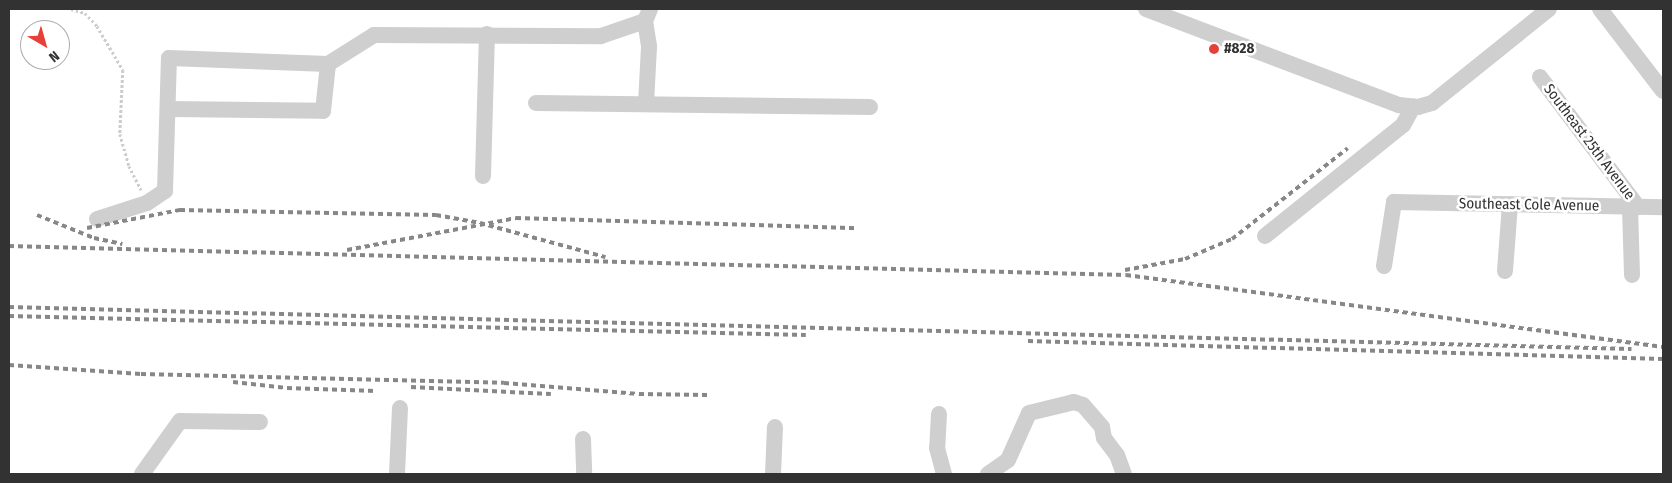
<!DOCTYPE html>
<style>
body{margin:0}
#map{position:relative;width:1672px;height:483px;overflow:hidden;background:#fff;font-family:"Fira Sans Condensed",sans-serif}
div>[style]{position:absolute}
.path>*{height:2.5px;margin-top:-1.25px;transform-origin:0;background:repeating-linear-gradient(90deg,#ccc 0 2.5px,transparent 0 5px)}
.minor>*{height:16px;margin:-8px;padding:0 8px;transform-origin:8px;border-radius:8px;background:#cfcfcf}
.rail>*{height:4px;margin-top:-2px;transform-origin:0;background:repeating-linear-gradient(90deg,#878787 0 5px,transparent 0 9px)}
.dots>*{width:14px;height:14px;translate:-50% -50%;box-sizing:border-box;border:2px solid #fff;border-radius:50%}
span{translate:-50% -50%;white-space:nowrap;text-align:center;line-height:1.15;-webkit-text-stroke:5px #fff;paint-order:stroke}
.poi-label{font-size:15px;color:#323232;font-weight:700}
.left{translate:0 -50%;text-align:left}
.street-label{font-size:15px;color:#323232}
.frame{position:absolute;inset:0;border:10px solid #323232;pointer-events:none}
.north{position:absolute;left:20px;top:20px;width:50px;height:50px;box-sizing:border-box;background:#fff;border:1px solid #adadad;border-radius:50%;rotate:142deg;font-size:14px;font-weight:700;line-height:20px;text-align:center;color:#323232}
.north::after{content:'';display:block;margin:auto;width:18px;height:22px;background:#e64138;clip-path:polygon(50% 0,100% 100%,50% 72%,0 100%)}
</style>
<div id="map">
<div class="path">
<i style="left:71px;top:9px;width:15px;rotate:16deg"></i>
<i style="left:85px;top:13px;width:18px;rotate:47deg"></i>
<i style="left:97px;top:26px;width:51px;rotate:59.4deg"></i>
<i style="left:123px;top:70px;width:64px;rotate:92.7deg"></i>
<i style="left:120px;top:134px;width:33px;rotate:74deg"></i>
<i style="left:129px;top:166px;width:27px;rotate:63deg"></i>
</div>
<div class="minor">
<i style="left:1146px;top:9px;width:271px;rotate:20.8deg"></i>
<i style="left:1399px;top:105px;width:19px;rotate:6deg"></i>
<i style="left:1418px;top:107px;width:15px;rotate:-16deg"></i>
<i style="left:1432px;top:103px;width:150px;rotate:-38.8deg"></i>
<i style="left:1600px;top:9px;width:103px;rotate:52.5deg"></i>
<i style="left:1540px;top:77px;width:163px;rotate:53deg"></i>
<i style="left:536px;top:103px;width:334px;rotate:0.7deg"></i>
<i style="left:646px;top:104px;width:58px;rotate:-87deg"></i>
<i style="left:649px;top:46px;width:25px;rotate:-99deg"></i>
<i style="left:645px;top:21px;width:13px;rotate:-67deg"></i>
<i style="left:170px;top:109px;width:153px;rotate:0.7deg"></i>
<i style="left:323px;top:111px;width:47px;rotate:-83.9deg"></i>
<i style="left:483px;top:176px;width:142px;rotate:-88.4deg"></i>
<i style="left:1630px;top:207px;width:68px;rotate:88.3deg"></i>
<i style="left:97px;top:219px;width:52px;rotate:-17.7deg"></i>
<i style="left:147px;top:203px;width:22px;rotate:-34deg"></i>
<i style="left:165px;top:191px;width:133px;rotate:-88.3deg"></i>
<i style="left:169px;top:58px;width:159px;rotate:2.2deg"></i>
<i style="left:328px;top:64px;width:54px;rotate:-32.2deg"></i>
<i style="left:374px;top:35px;width:227px;rotate:0.3deg"></i>
<i style="left:601px;top:36px;width:46px;rotate:-18.8deg"></i>
<i style="left:1265px;top:236px;width:177px;rotate:-38.8deg"></i>
<i style="left:1403px;top:125px;width:21px;rotate:-61deg"></i>
<i style="left:1384px;top:266px;width:65px;rotate:-81.1deg"></i>
<i style="left:1394px;top:202px;width:269px;rotate:1.1deg"></i>
<i style="left:1505px;top:271px;width:67px;rotate:-85.7deg"></i>
<i style="left:939px;top:414px;width:34px;rotate:93deg"></i>
<i style="left:937px;top:448px;width:27px;rotate:75deg"></i>
<i style="left:583px;top:439px;width:35px;rotate:88deg"></i>
<i style="left:142px;top:474px;width:65px;rotate:-54.4deg"></i>
<i style="left:180px;top:421px;width:80px;rotate:0.7deg"></i>
<i style="left:397px;top:474px;width:66px;rotate:-87.4deg"></i>
<i style="left:773px;top:474px;width:47px;rotate:-87.6deg"></i>
<i style="left:988px;top:474px;width:24px;rotate:-35deg"></i>
<i style="left:1008px;top:460px;width:51px;rotate:-65.9deg"></i>
<i style="left:1029px;top:413px;width:46px;rotate:-13.7deg"></i>
<i style="left:1074px;top:402px;width:9px;rotate:18deg"></i>
<i style="left:1083px;top:405px;width:29px;rotate:49deg"></i>
<i style="left:1102px;top:427px;width:11px;rotate:80deg"></i>
<i style="left:1104px;top:438px;width:21px;rotate:53deg"></i>
<i style="left:1117px;top:455px;width:20px;rotate:70deg"></i>
</div>
<div class="rail">
<i style="left:37px;top:215px;width:61px;rotate:22deg"></i>
<i style="left:94px;top:238px;width:29px;rotate:12deg"></i>
<i style="left:87px;top:228px;width:95px;rotate:-11deg"></i>
<i style="left:180px;top:210px;width:256px;rotate:1.1deg"></i>
<i style="left:436px;top:215px;width:45px;rotate:10.3deg"></i>
<i style="left:480px;top:223px;width:130px;rotate:15.2deg"></i>
<i style="left:9px;top:246px;width:1117px;rotate:1.49deg"></i>
<i style="left:1126px;top:275px;width:542px;rotate:7.64deg"></i>
<i style="left:347px;top:250px;width:172px;rotate:-10.7deg"></i>
<i style="left:516px;top:218px;width:342px;rotate:1.7deg"></i>
<i style="left:1125px;top:270px;width:61px;rotate:-10.4deg"></i>
<i style="left:1185px;top:259px;width:51px;rotate:-23.1deg"></i>
<i style="left:1232px;top:239px;width:147px;rotate:-38.1deg"></i>
<i style="left:9px;top:307px;width:1623px;rotate:1.48deg"></i>
<i style="left:9px;top:316px;width:797px;rotate:1.37deg"></i>
<i style="left:1028px;top:341px;width:635px;rotate:1.62deg"></i>
<i style="left:9px;top:365px;width:132px;rotate:3.9deg"></i>
<i style="left:141px;top:374px;width:363px;rotate:1.4deg"></i>
<i style="left:504px;top:383px;width:135px;rotate:4.7deg"></i>
<i style="left:639px;top:394px;width:68px;rotate:0.8deg"></i>
<i style="left:233px;top:382px;width:54px;rotate:6.3deg"></i>
<i style="left:287px;top:388px;width:89px;rotate:1.9deg"></i>
<i style="left:411px;top:387px;width:140px;rotate:2.9deg"></i>
</div>
<div class="dots">
<i style="left:1214px;top:49px;background:#e64138"></i>
</div>
<div class="poi-label">
<span class="left" style="left:1224px;top:49px">#828</span>
</div>
<div class="street-label">
<span style="left:1589px;top:142px;rotate:53deg">Southeast 25th Avenue</span>
<span style="left:1529px;top:205px;rotate:1deg">Southeast Cole Avenue</span>
</div>
<div class="frame"></div>
<div class="north">N</div>
</div>
